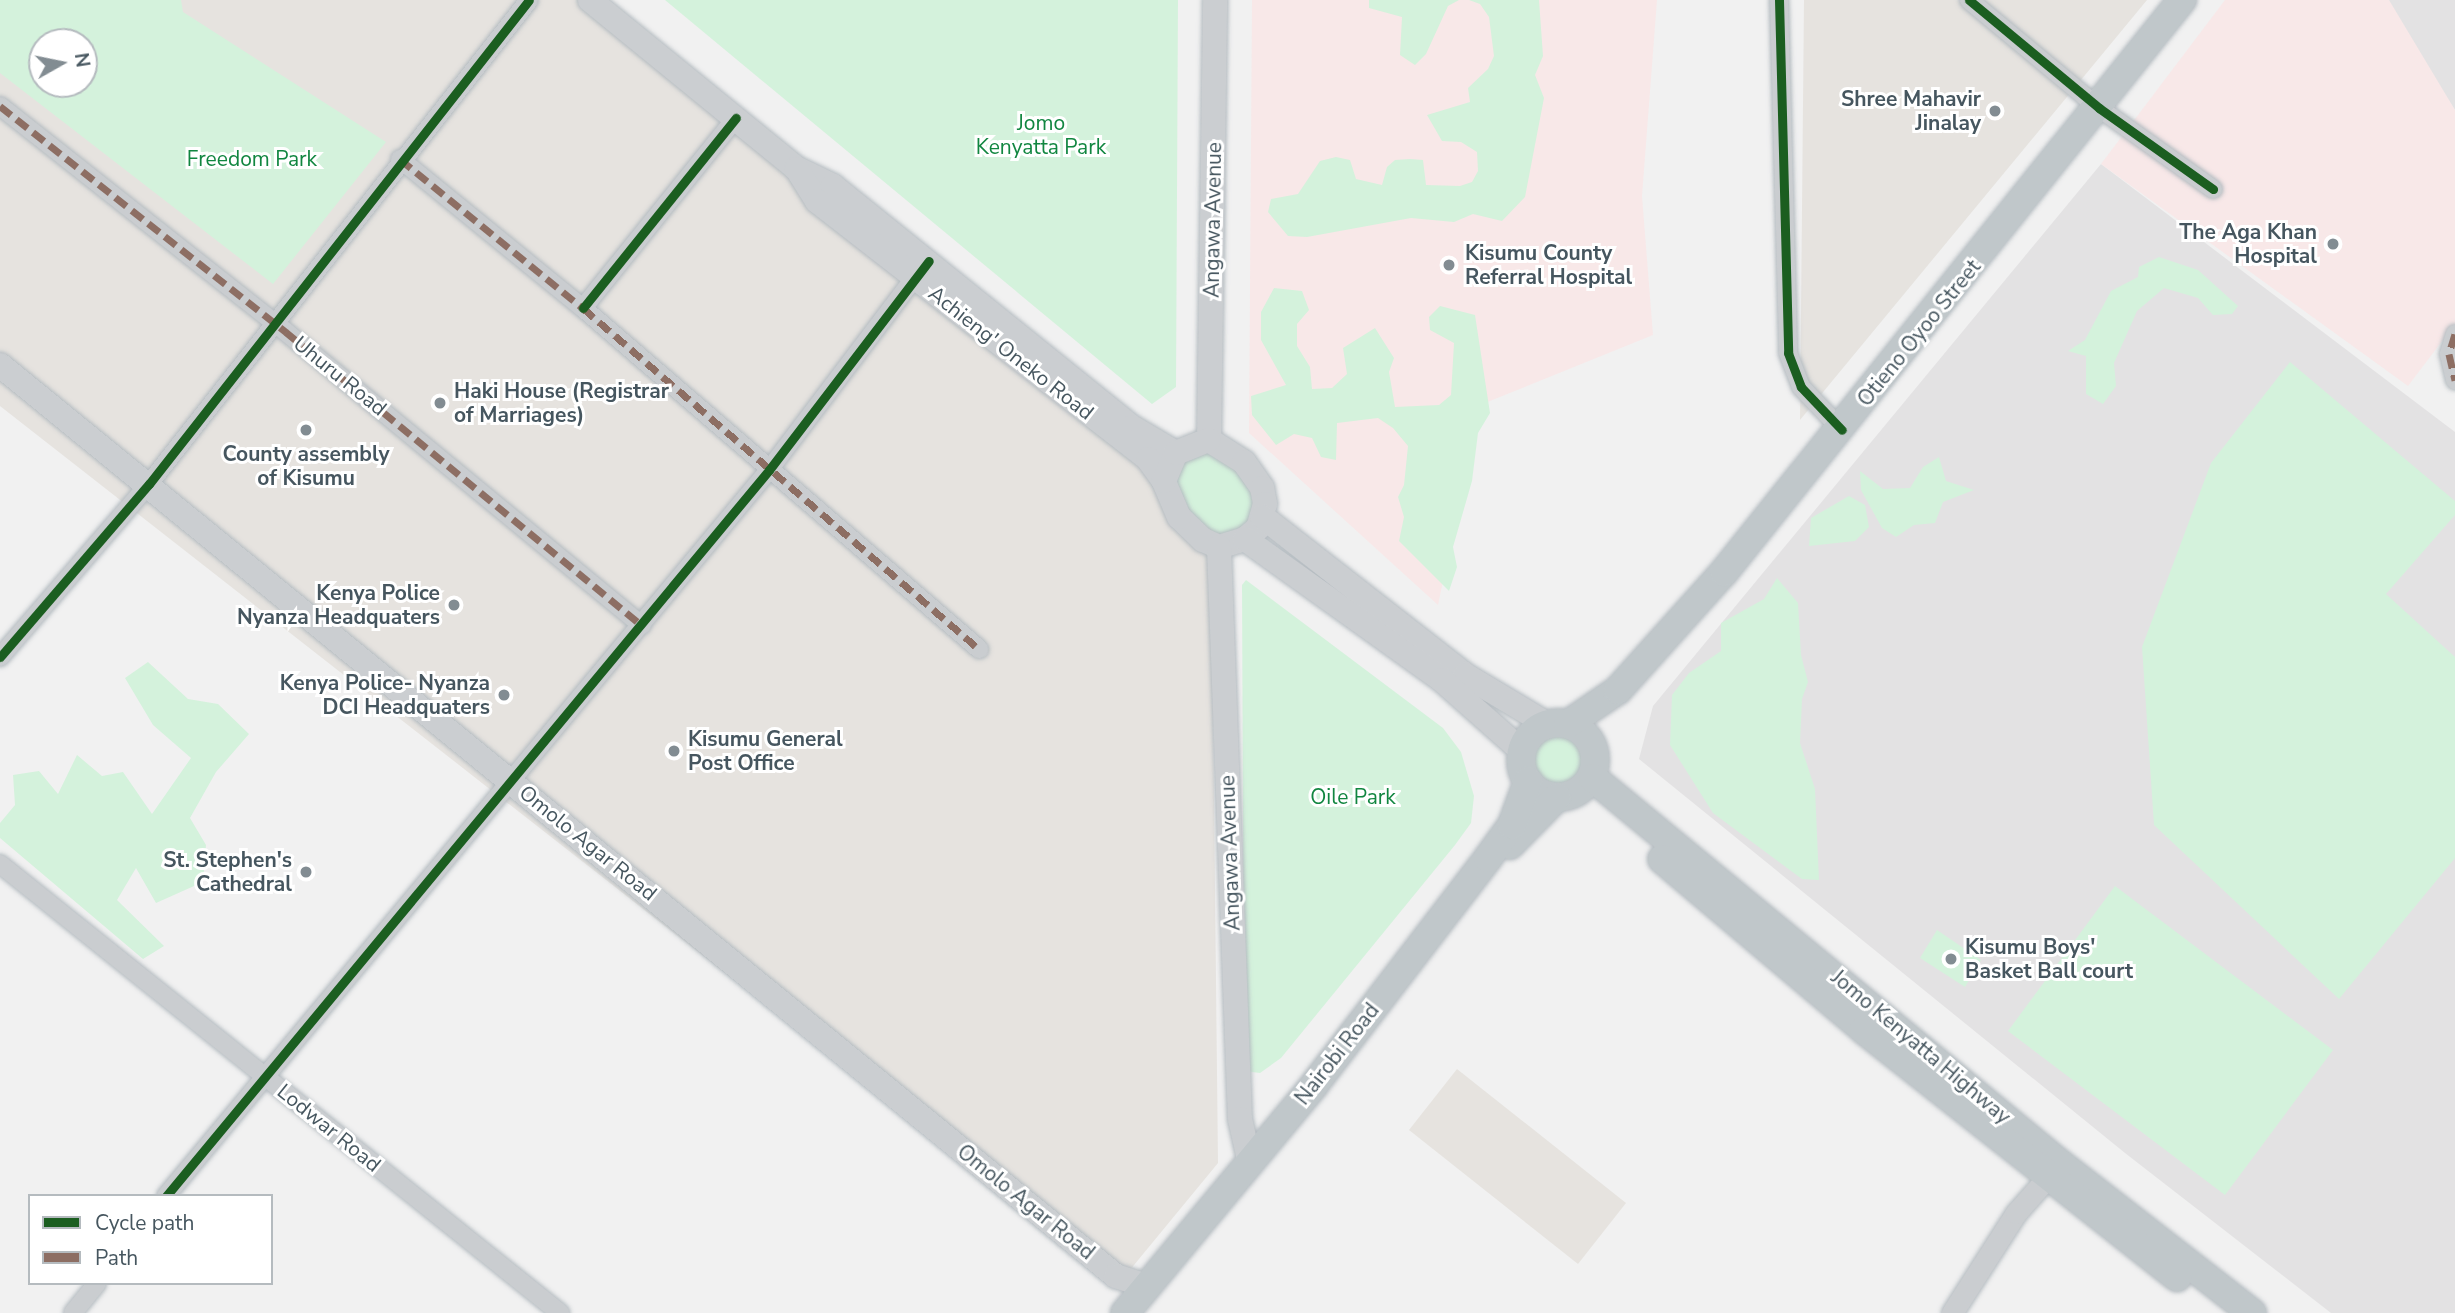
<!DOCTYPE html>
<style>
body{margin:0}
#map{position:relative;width:2455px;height:1313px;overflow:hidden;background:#f1f1f1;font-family:"Nunito Sans",sans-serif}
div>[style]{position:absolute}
.commercial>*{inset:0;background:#e6e3df}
.education>*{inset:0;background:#e3e2e3}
.medical>*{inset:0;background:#f8e8e8}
.green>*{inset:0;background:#d4f2dc}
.round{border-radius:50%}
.roads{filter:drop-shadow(0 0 2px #b5bcc1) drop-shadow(0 0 2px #b5bcc1)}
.minor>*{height:18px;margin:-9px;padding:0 9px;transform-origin:9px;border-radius:9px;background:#cacdd0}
.tertiary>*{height:21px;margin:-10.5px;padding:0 10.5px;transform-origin:10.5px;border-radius:10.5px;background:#cacdd0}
.secondary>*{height:24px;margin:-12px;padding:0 12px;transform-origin:12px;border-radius:12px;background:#cbced1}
.trunk>*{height:28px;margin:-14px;padding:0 14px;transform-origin:14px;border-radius:14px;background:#c0c7ca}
.trunk>.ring{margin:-14px;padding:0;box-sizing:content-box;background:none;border:28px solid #c0c7ca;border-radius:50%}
.quiet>*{height:7px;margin-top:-3.5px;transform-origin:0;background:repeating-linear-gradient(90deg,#8d6e63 0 14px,transparent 0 21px)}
.cycleway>*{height:9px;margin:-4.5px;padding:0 4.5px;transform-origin:4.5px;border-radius:4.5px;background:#1b5e20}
.dots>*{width:19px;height:19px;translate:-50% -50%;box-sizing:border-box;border:4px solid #fff;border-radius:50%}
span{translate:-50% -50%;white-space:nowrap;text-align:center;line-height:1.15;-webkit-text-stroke:6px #fff;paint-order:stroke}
.poi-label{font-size:21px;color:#46565f;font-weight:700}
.right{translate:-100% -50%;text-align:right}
.left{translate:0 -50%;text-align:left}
.park-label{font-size:21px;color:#118640}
.street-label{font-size:21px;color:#46565f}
.legend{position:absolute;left:28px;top:1194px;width:245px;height:91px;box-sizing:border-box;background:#fff;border:2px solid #b5bbbf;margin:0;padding:9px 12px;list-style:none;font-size:21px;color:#46565f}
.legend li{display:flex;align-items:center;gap:14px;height:35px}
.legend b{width:35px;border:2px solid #b5bbbf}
.north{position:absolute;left:28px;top:28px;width:70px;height:70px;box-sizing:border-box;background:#fff;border:2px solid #b5bbbf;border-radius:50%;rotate:81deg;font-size:19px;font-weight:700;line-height:28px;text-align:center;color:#46565f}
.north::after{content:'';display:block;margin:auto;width:24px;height:32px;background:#828c92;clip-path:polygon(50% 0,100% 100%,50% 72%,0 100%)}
</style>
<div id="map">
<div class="commercial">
<i style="clip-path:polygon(evenodd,0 0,605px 0,1211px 529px,1218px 1163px,1120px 1282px,0 406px,0 0,42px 42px,84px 42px,84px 84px,42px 84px,42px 42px)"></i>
<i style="clip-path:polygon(1804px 0,2147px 0,1800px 420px)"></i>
<i style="clip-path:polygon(1457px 1069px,1626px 1203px,1578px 1264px,1409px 1130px)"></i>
</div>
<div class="education">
<i style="clip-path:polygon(2388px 0,2455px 0,2455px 110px,2447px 98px)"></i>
<i style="clip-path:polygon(2101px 164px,2455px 432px,2455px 1313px,2331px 1313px,2125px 1153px,1639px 759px,1653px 706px)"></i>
</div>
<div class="medical">
<i style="clip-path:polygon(1252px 0,1657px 0,1642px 196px,1653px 335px,1480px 405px,1438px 605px,1249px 433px)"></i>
<i style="clip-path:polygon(2225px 0,2389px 0,2455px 110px,2455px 324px,2408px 386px,2101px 164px)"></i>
</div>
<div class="green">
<i style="clip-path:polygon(evenodd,0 0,181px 0,183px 12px,386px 142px,273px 284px,0 73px,0 0,42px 42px,84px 42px,84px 84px,42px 84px,42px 42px)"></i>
<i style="clip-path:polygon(665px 0,1178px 0,1176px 387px,1152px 404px)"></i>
<i style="clip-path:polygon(1369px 0,1459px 0,1448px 6px,1426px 54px,1415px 65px,1400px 55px,1402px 17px,1369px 8px)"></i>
<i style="clip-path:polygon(1469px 0,1539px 0,1543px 56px,1535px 75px,1544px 98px,1525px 197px,1502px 221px,1473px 214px,1454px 222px,1411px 218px,1307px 237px,1288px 236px,1268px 212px,1271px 199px,1298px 194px,1320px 161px,1336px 157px,1350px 160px,1356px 179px,1382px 185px,1387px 167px,1395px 160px,1410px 159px,1423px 160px,1426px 185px,1460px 186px,1472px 182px,1478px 171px,1477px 152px,1461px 142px,1442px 141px,1427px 115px,1470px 102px,1468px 88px,1488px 69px,1494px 56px,1489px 17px,1480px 4px)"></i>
<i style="clip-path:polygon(2159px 257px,2198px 270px,2238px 306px,2232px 314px,2213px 315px,2198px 298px,2164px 288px,2137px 311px,2114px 363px,2116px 386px,2103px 404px,2086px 394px,2086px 356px,2068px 351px,2085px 340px,2111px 291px,2138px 277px,2139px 267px)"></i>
<i style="clip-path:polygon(1274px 288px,1302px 291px,1309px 310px,1297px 324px,1297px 346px,1310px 367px,1312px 389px,1332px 388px,1347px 374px,1343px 348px,1375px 328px,1394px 358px,1389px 372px,1395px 407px,1439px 405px,1451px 395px,1454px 343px,1430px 330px,1429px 317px,1440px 306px,1475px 315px,1490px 413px,1478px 433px,1472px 481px,1453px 547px,1457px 567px,1449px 591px,1399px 541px,1404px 517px,1398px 497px,1404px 485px,1408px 446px,1393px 428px,1378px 418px,1337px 423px,1336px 460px,1321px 457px,1312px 438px,1294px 434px,1276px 445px,1252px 415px,1251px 396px,1286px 385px,1261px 340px,1261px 312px)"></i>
<i style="clip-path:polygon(2290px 362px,2455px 501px,2455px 515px,2386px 594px,2455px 657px,2455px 858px,2339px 999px,2154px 825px,2142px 647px,2211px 463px)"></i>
<i style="clip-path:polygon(1192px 449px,1223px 454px,1256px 492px,1247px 527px,1220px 537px,1202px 530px,1172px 490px,1178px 458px)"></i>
<i style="clip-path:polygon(1939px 457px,1946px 481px,1974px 490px,1943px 502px,1935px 523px,1914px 525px,1896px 537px,1882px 528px,1861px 490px,1860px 471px,1883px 489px,1910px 488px,1923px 467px)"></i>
<i style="clip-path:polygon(1849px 496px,1865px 505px,1869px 527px,1855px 541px,1809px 546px,1811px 518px)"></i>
<i style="clip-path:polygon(1777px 578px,1798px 603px,1801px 655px,1808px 682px,1802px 699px,1800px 743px,1815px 789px,1819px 880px,1802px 879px,1713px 813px,1670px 745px,1672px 695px,1689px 673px,1721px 651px,1721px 623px,1764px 599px)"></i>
<i style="clip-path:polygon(1246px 580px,1443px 728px,1461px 752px,1474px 796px,1471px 823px,1455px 845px,1281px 1058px,1260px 1073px,1244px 1071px,1242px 585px)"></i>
<i style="clip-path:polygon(148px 662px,188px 699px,218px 704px,249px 734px,216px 772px,190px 818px,206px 845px,203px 882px,156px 903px,136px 868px,117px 900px,164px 946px,143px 959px,0 838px,0 823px,15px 805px,13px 775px,39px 771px,58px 794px,77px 755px,102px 776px,123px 772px,152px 814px,191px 758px,153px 725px,125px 678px)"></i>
<i class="round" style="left:1524px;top:726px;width:66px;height:66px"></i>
<i style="clip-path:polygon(2115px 886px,2333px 1050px,2225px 1195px,2008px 1031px)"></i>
<i style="clip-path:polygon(1937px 930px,1981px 960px,1965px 987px,1920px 958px)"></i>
</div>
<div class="roads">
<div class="minor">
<i style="left:1779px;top:0;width:353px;rotate:88.5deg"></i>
<i style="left:1788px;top:353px;width:36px;rotate:69deg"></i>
<i style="left:1801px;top:387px;width:59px;rotate:46.4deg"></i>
<i style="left:1969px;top:0;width:169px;rotate:39.7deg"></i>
<i style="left:2099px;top:108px;width:140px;rotate:35.4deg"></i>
<i style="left:0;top:106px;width:365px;rotate:38.3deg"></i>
<i style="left:286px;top:332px;width:461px;rotate:39.5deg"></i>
<i style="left:400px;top:159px;width:236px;rotate:39.2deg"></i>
<i style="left:583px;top:308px;width:523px;rotate:40.73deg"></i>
<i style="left:583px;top:308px;width:244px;rotate:-51.2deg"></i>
<i style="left:2455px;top:334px;width:21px;rotate:107deg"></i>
<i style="left:2449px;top:354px;width:27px;rotate:77deg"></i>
<i style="left:0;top:657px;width:228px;rotate:-49.3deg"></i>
<i style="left:149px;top:484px;width:615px;rotate:-51.86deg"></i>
<i style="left:0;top:864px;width:718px;rotate:38.72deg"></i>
<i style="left:166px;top:1196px;width:944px;rotate:-50.29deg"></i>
<i style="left:769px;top:470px;width:253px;rotate:-52.9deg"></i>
<i style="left:73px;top:1313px;width:38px;rotate:-51deg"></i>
</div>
<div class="tertiary">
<i style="left:1952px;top:1313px;width:119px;rotate:-57.4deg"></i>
<i style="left:2016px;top:1213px;width:47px;rotate:-48.5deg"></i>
</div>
<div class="secondary">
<i style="left:590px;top:0;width:266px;rotate:39.2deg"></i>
<i style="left:796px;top:168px;width:41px;rotate:25.9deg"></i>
<i style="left:833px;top:186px;width:384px;rotate:38.9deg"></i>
<i style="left:1132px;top:427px;width:51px;rotate:30.6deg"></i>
<i style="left:797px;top:169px;width:38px;rotate:58deg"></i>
<i style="left:817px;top:201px;width:420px;rotate:37.9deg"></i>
<i style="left:1148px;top:459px;width:27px;rotate:54deg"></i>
<i style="left:0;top:365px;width:1441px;rotate:39.23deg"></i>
<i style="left:1116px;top:1276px;width:32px;rotate:18deg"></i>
<i style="left:1209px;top:440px;width:440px;rotate:-89.2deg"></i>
<i style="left:1209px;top:440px;width:41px;rotate:32.2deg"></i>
<i style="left:1244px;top:462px;width:32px;rotate:55deg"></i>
<i style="left:1262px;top:488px;width:16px;rotate:79deg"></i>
<i style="left:1265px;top:504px;width:25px;rotate:106deg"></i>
<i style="left:1258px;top:528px;width:17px;rotate:140deg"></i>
<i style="left:1245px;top:539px;width:27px;rotate:163deg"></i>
<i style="left:1219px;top:547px;width:17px;rotate:-156deg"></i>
<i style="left:1203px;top:540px;width:33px;rotate:-136deg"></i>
<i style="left:1179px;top:517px;width:39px;rotate:-113deg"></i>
<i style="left:1164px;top:481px;width:30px;rotate:-67deg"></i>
<i style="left:1176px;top:453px;width:35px;rotate:-22deg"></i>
<i style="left:1263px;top:517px;width:256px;rotate:38deg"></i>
<i style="left:1465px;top:675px;width:96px;rotate:30.9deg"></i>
<i style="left:1245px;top:539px;width:242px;rotate:35.6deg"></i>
<i style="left:1442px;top:680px;width:107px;rotate:41.6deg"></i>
<i style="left:1219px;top:547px;width:572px;rotate:87.9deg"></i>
<i style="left:1240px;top:1119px;width:41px;rotate:77.3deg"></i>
</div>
<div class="trunk">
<i class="ring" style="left:1521px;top:723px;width:46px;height:46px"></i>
<i style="left:1568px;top:724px;width:60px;rotate:-34.2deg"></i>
<i style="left:1618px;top:690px;width:159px;rotate:-48.1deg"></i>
<i style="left:1724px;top:572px;width:733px;rotate:-51.32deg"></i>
<i style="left:1593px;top:778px;width:603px;rotate:39.55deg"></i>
<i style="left:2058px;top:1162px;width:246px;rotate:37.9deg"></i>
<i style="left:1510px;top:845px;width:67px;rotate:-45.6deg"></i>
<i style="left:1662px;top:859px;width:265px;rotate:40.2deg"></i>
<i style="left:1864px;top:1030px;width:399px;rotate:38.3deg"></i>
<i style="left:1125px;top:1313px;width:296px;rotate:-50.3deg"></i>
<i style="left:1314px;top:1085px;width:286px;rotate:-52.5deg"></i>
<i style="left:1488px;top:858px;width:41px;rotate:-54deg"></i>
<i style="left:1512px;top:825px;width:47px;rotate:-70deg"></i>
</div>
</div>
<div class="quiet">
<i style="left:0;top:106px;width:365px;rotate:38.3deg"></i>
<i style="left:286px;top:332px;width:461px;rotate:39.5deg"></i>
<i style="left:400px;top:159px;width:236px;rotate:39.2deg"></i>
<i style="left:583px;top:308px;width:523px;rotate:40.73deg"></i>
<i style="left:2455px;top:334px;width:21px;rotate:107deg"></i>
<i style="left:2449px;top:354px;width:27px;rotate:77deg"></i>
</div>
<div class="cycleway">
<i style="left:1779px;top:0;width:353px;rotate:88.5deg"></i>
<i style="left:1788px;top:353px;width:36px;rotate:69deg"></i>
<i style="left:1801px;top:387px;width:59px;rotate:46.4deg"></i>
<i style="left:1969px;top:0;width:169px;rotate:39.7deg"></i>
<i style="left:2099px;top:108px;width:140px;rotate:35.4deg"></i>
<i style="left:583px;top:308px;width:244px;rotate:-51.2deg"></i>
<i style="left:0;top:657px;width:228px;rotate:-49.3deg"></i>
<i style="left:149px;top:484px;width:615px;rotate:-51.86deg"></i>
<i style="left:166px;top:1196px;width:944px;rotate:-50.29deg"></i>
<i style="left:769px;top:470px;width:263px;rotate:-52.6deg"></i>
</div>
<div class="dots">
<i style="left:1995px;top:111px;background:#828c92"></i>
<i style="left:2333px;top:244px;background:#828c92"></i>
<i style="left:1449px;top:265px;background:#828c92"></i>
<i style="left:440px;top:403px;background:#828c92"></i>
<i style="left:306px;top:430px;background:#828c92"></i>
<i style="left:454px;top:605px;background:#828c92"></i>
<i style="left:504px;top:695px;background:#828c92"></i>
<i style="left:674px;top:751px;background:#828c92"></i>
<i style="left:306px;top:872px;background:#828c92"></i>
<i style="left:1951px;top:959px;background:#828c92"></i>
</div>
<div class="poi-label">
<span class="right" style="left:1981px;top:111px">Shree Mahavir<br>Jinalay</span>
<span class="right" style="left:2317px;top:244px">The Aga Khan<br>Hospital</span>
<span class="left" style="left:1465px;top:265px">Kisumu County<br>Referral Hospital</span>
<span class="left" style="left:454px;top:403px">Haki House (Registrar<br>of Marriages)</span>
<span style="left:306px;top:466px">County assembly<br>of Kisumu</span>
<span class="right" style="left:440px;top:605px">Kenya Police<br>Nyanza Headquaters</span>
<span class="right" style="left:490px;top:695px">Kenya Police- Nyanza<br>DCI Headquaters</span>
<span class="left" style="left:688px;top:751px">Kisumu General<br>Post Office</span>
<span class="right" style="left:292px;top:872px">St. Stephen's<br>Cathedral</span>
<span class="left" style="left:1965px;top:959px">Kisumu Boys'<br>Basket Ball court</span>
</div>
<div class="park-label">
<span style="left:1041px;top:135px">Jomo<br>Kenyatta Park</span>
<span style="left:252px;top:159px">Freedom Park</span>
<span style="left:1353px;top:797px">Oile Park</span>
</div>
<div class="street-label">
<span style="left:1213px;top:220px;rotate:-89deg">Angawa Avenue</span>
<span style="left:1919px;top:333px;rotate:-51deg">Otieno Oyoo Street</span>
<span style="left:1011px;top:353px;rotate:38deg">Achieng' Oneko Road</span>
<span style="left:340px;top:376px;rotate:39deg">Uhuru Road</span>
<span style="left:588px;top:843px;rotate:39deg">Omolo Agar Road</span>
<span style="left:1230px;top:853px;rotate:-92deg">Angawa Avenue</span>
<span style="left:1921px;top:1047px;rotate:40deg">Jomo Kenyatta Highway</span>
<span style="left:1337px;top:1054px;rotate:-52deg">Nairobi Road</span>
<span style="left:329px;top:1128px;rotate:39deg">Lodwar Road</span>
<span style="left:1026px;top:1202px;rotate:39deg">Omolo Agar Road</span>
</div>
<ul class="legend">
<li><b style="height:9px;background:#1b5e20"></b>Cycle path</li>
<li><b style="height:9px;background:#8d6e63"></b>Path</li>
</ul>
<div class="north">N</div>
</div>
